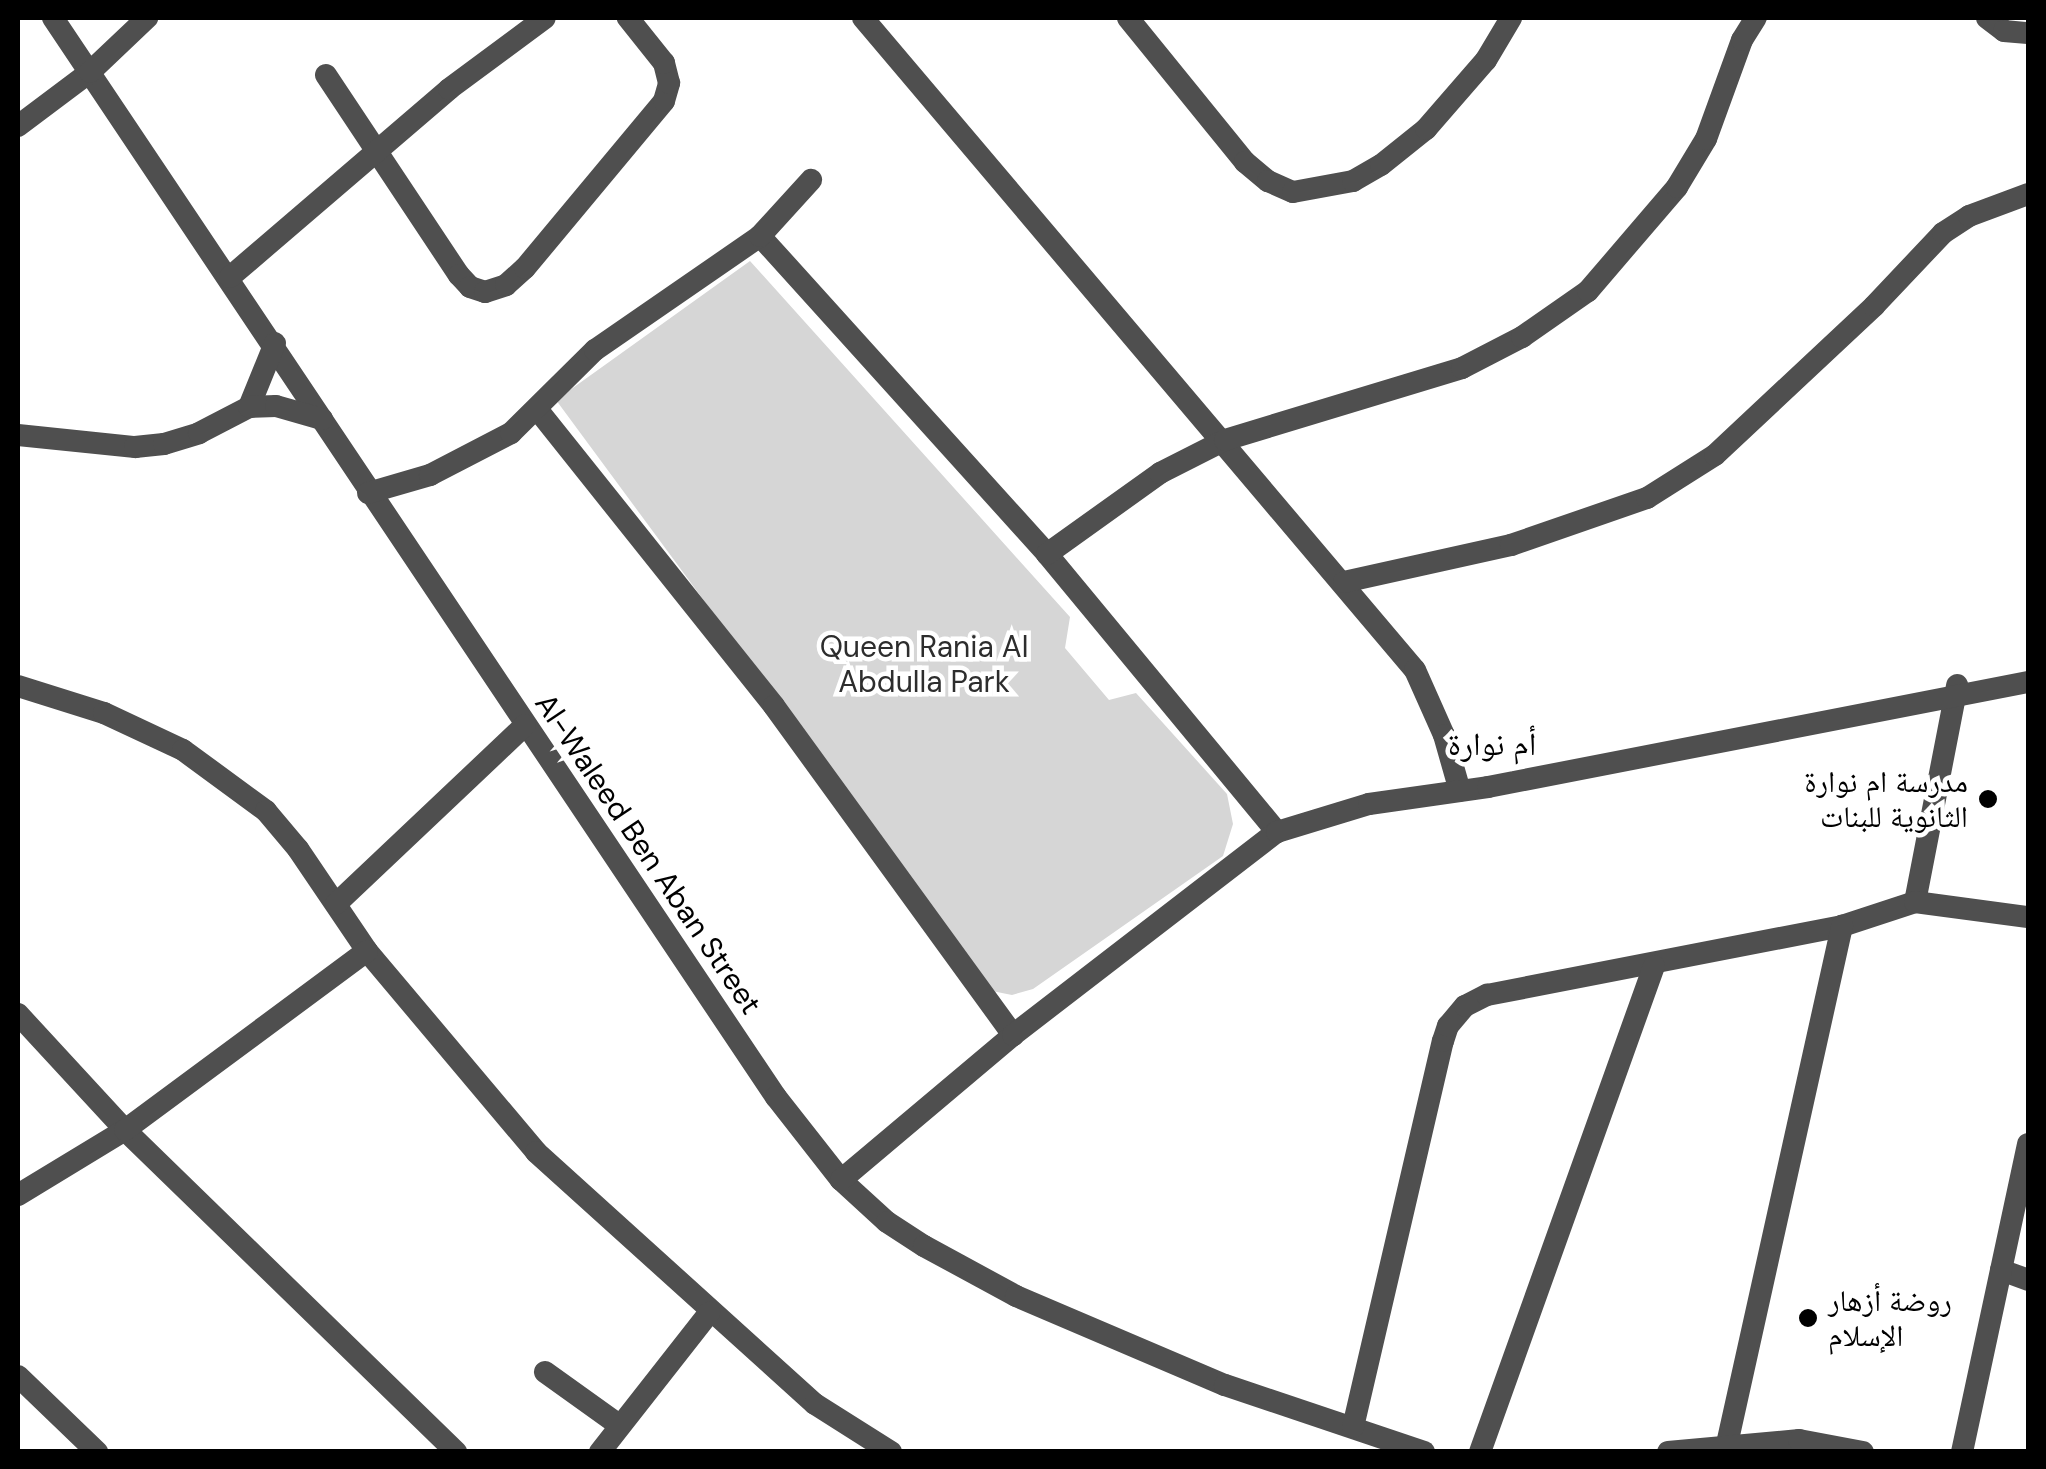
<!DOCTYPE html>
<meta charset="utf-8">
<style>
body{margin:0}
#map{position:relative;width:2046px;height:1469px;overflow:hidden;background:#fff;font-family:"DM Sans","Noto Naskh Arabic",sans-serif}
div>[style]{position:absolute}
.green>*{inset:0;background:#d6d6d6}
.minor>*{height:22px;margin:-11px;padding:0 11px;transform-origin:11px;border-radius:11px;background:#4f4f4f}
.dots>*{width:28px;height:28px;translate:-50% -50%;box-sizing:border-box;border:5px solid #fff;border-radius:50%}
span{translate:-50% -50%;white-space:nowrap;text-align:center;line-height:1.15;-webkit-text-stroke:9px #fff;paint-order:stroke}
.park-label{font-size:30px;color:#2d2d2d}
.poi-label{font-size:30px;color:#000}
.right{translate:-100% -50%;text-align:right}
.left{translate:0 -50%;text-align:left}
.street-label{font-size:30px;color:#000}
.neighbourhood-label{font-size:32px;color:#000}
.frame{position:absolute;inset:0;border:20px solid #000;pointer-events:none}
</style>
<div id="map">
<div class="green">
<i style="clip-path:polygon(750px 261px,1070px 617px,1065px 648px,1109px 700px,1136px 693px,1227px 794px,1233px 824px,1223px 856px,1033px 989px,1012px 995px,992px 991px,556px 400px)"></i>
</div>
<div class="minor">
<i style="left:53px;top:18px;width:1299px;rotate:56.18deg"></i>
<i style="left:776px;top:1097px;width:105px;rotate:51.9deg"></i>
<i style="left:841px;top:1180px;width:62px;rotate:42.4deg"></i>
<i style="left:887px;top:1222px;width:44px;rotate:33deg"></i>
<i style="left:924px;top:1246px;width:105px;rotate:28.5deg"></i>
<i style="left:1016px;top:1296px;width:227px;rotate:23.1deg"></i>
<i style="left:1225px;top:1385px;width:210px;rotate:18.6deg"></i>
<i style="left:863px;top:18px;width:854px;rotate:49.75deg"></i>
<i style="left:1415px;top:670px;width:71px;rotate:66deg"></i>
<i style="left:1444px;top:735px;width:58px;rotate:74.1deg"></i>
<i style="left:1128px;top:18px;width:186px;rotate:50.9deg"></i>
<i style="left:1245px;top:162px;width:30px;rotate:40deg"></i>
<i style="left:1268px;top:181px;width:27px;rotate:24deg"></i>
<i style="left:1293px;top:192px;width:61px;rotate:-10.4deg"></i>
<i style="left:1353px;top:181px;width:32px;rotate:-30deg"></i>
<i style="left:1381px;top:165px;width:58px;rotate:-38.7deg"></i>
<i style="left:1426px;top:129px;width:91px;rotate:-49deg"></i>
<i style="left:1486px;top:60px;width:49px;rotate:-59.2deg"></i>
<i style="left:1987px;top:18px;width:21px;rotate:37deg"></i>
<i style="left:2004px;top:31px;width:24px;rotate:5deg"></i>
<i style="left:326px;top:75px;width:240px;rotate:56.4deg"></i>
<i style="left:459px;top:275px;width:16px;rotate:47deg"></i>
<i style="left:470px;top:287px;width:16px;rotate:18deg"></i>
<i style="left:485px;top:292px;width:22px;rotate:-18deg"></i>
<i style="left:506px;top:285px;width:25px;rotate:-42deg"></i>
<i style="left:525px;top:268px;width:217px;rotate:-50.2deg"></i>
<i style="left:664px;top:101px;width:19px;rotate:-74deg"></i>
<i style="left:669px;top:83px;width:21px;rotate:-104deg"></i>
<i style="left:664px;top:63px;width:58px;rotate:-128.7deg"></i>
<i style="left:18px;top:126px;width:90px;rotate:-36.9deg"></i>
<i style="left:90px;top:72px;width:79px;rotate:-43.5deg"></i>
<i style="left:760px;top:236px;width:428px;rotate:47.9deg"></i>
<i style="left:1047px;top:554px;width:361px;rotate:50.4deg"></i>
<i style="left:230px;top:277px;width:289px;rotate:-40.6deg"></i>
<i style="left:449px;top:89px;width:119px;rotate:-36.5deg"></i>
<i style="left:249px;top:407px;width:69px;rotate:-67.9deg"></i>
<i style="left:537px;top:409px;width:380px;rotate:51.4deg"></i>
<i style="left:774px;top:706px;width:407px;rotate:54deg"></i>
<i style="left:18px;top:435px;width:118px;rotate:5.9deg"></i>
<i style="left:135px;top:447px;width:29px;rotate:-6deg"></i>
<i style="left:164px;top:444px;width:37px;rotate:-17deg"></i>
<i style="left:199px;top:433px;width:56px;rotate:-27.5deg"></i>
<i style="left:249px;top:407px;width:27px;rotate:-2deg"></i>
<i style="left:276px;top:406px;width:48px;rotate:15.8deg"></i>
<i style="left:368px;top:493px;width:65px;rotate:-16.2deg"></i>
<i style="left:430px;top:475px;width:91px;rotate:-27.4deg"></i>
<i style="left:511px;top:433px;width:118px;rotate:-44.7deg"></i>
<i style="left:595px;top:350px;width:201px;rotate:-34.6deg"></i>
<i style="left:760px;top:236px;width:76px;rotate:-47.7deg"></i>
<i style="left:1047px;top:554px;width:139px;rotate:-35.6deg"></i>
<i style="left:1160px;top:473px;width:73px;rotate:-26.9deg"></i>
<i style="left:1225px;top:440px;width:248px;rotate:-16.9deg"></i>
<i style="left:1462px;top:368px;width:68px;rotate:-27.3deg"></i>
<i style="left:1522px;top:337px;width:80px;rotate:-34.9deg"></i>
<i style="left:1588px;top:291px;width:137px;rotate:-49.4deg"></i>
<i style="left:1677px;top:187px;width:56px;rotate:-58.9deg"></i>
<i style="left:1706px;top:139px;width:105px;rotate:-70deg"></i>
<i style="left:1742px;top:40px;width:26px;rotate:-58deg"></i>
<i style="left:1344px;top:582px;width:171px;rotate:-12.5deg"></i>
<i style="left:1511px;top:545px;width:144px;rotate:-19.1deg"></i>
<i style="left:1647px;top:498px;width:80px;rotate:-32.3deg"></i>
<i style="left:1715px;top:455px;width:218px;rotate:-43.1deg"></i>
<i style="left:1874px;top:306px;width:100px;rotate:-46.6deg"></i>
<i style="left:1943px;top:233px;width:31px;rotate:-33deg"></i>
<i style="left:1969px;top:216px;width:63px;rotate:-20.4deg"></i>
<i style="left:18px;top:686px;width:90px;rotate:17.4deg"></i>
<i style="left:104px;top:713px;width:87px;rotate:25.1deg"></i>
<i style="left:183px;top:750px;width:103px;rotate:36.3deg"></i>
<i style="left:266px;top:811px;width:50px;rotate:49.9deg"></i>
<i style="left:298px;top:849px;width:123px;rotate:55.9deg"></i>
<i style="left:367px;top:951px;width:263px;rotate:49.9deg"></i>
<i style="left:536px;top:1152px;width:376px;rotate:42.1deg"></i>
<i style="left:815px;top:1404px;width:90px;rotate:32.3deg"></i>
<i style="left:1915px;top:902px;width:221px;rotate:-79deg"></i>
<i style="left:336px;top:904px;width:260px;rotate:-43.4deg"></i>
<i style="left:18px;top:1014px;width:158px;rotate:47.3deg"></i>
<i style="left:125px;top:1130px;width:462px;rotate:44.2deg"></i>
<i style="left:841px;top:1180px;width:225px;rotate:-40.1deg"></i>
<i style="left:1013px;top:1035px;width:333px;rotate:-37.6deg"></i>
<i style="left:1277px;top:832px;width:96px;rotate:-16.9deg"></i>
<i style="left:1369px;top:804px;width:120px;rotate:-8.1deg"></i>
<i style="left:1488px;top:787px;width:550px;rotate:-11deg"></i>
<i style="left:18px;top:1195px;width:125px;rotate:-31.3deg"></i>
<i style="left:125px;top:1130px;width:301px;rotate:-36.5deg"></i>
<i style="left:2001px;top:1270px;width:29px;rotate:20deg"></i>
<i style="left:545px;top:1372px;width:91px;rotate:35.6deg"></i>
<i style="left:18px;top:1376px;width:110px;rotate:43.9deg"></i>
<i style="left:1353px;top:1427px;width:396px;rotate:-76.9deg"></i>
<i style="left:1443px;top:1041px;width:16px;rotate:-72deg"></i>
<i style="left:1448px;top:1026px;width:26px;rotate:-50deg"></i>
<i style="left:1465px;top:1006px;width:25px;rotate:-27deg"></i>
<i style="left:1487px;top:995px;width:362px;rotate:-11deg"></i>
<i style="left:1842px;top:926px;width:77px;rotate:-18.2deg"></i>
<i style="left:1915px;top:902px;width:114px;rotate:7.6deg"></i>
<i style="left:1727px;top:1444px;width:531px;rotate:-77.48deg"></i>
<i style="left:600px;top:1452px;width:177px;rotate:-51.9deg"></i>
<i style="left:1480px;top:1452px;width:516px;rotate:-70.3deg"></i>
<i style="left:1668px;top:1452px;width:132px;rotate:-5.2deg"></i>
<i style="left:1799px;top:1440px;width:65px;rotate:10.6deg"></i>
<i style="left:1962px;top:1452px;width:315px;rotate:-77.9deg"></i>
</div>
<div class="dots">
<i style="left:1988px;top:799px;background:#000"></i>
<i style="left:1808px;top:1318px;background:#000"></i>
</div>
<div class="park-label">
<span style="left:924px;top:664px">Queen Rania Al<br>Abdulla Park</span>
</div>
<div class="poi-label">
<span class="right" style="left:1968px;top:799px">مدرسة ام نوارة<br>الثانوية للبنات</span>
<span class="left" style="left:1828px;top:1318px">روضة أزهار<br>الإسلام</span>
</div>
<div class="street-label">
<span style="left:648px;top:854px;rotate:56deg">Al-Waleed Ben Aban Street</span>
</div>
<div class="neighbourhood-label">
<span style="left:1492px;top:744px">أم نوارة</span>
</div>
<div class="frame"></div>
</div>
